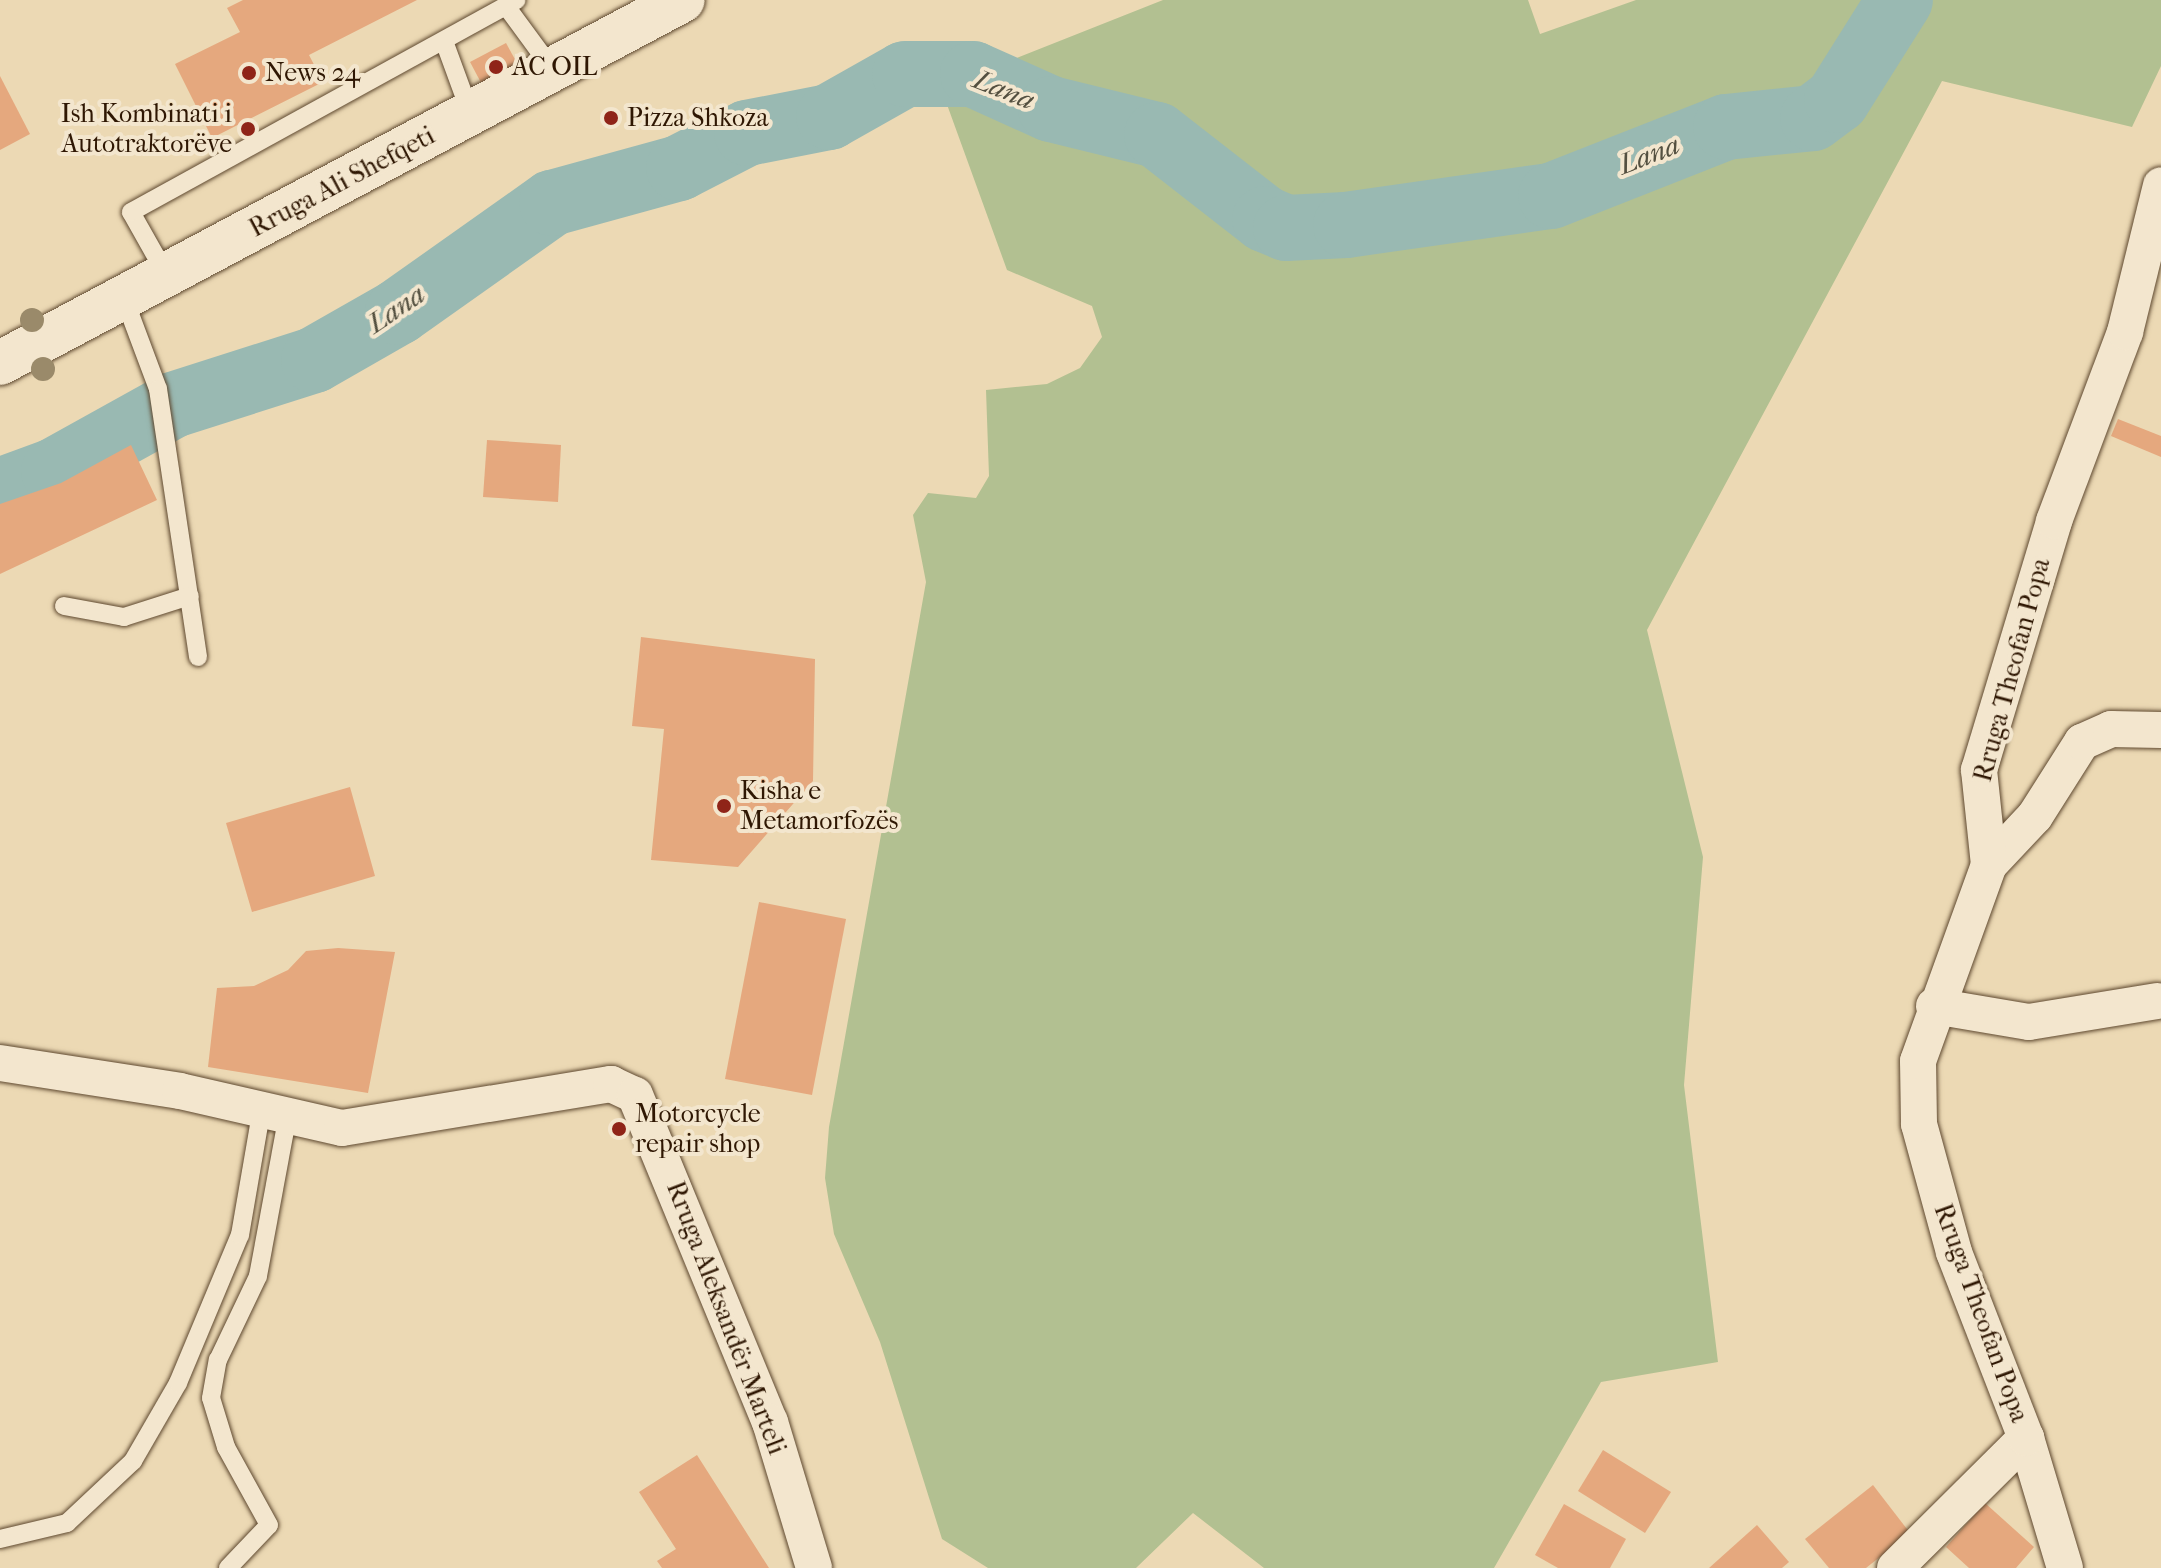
<!DOCTYPE html>
<meta charset="utf-8">
<style>
body{margin:0}
#map{position:relative;width:2161px;height:1568px;overflow:hidden;background:#ecd9b4;font-family:"IM FELL French Canon",serif}
div>[style]{position:absolute}
.green>*{inset:0;background:#b2c091}
.river>*{height:66px;margin:-33px;padding:0 33px;transform-origin:33px;border-radius:33px;background:#99b9b2}
.building>*{inset:0;background:#e5a87e}
.roads{filter:drop-shadow(0 0 2px #5e482f) drop-shadow(0 0 2px #5e482f)}
.service>*{height:18px;margin:-9px;padding:0 9px;transform-origin:9px;border-radius:9px;background:#f3e6ce}
.minor>*{height:36px;margin:-18px;padding:0 18px;transform-origin:18px;border-radius:18px;background:#f3e6ce}
.secondary>*{height:44px;margin:-22px;padding:0 22px;transform-origin:22px;border-radius:22px;background:#f3e6ce}
.trees>*{width:24px;height:24px;margin:-12px;border-radius:50%;background:#9a8a6a}
.dots>*{width:22px;height:22px;translate:-50% -50%;box-sizing:border-box;border:4px solid #f3e6ce;border-radius:50%}
span{translate:-50% -50%;white-space:nowrap;text-align:center;line-height:1.15;-webkit-text-stroke:8px #f3e6ce;paint-order:stroke}
.poi-label{font-size:26px;color:#2f1703}
.left{translate:0 -50%;text-align:left}
.right{translate:-100% -50%;text-align:right}
.street-label{font-size:26px;color:#2f1703}
.water-label{font-size:28px;color:#545040;font-style:italic}
</style>
<div id="map">
<div class="green">
<i style="clip-path:polygon(1163px 0,1528px 0,1540px 34px,1636px 0,2161px 0,2161px 66px,2132px 127px,1942px 81px,1647px 630px,1703px 857px,1684px 1085px,1718px 1362px,1601px 1382px,1494px 1568px,1264px 1568px,1193px 1513px,1136px 1568px,988px 1568px,942px 1539px,880px 1342px,834px 1234px,825px 1178px,829px 1127px,926px 582px,913px 515px,928px 493px,976px 498px,989px 476px,986px 390px,1047px 384px,1080px 368px,1102px 337px,1092px 306px,1007px 270px,941px 88px)"></i>
</div>
<div class="river">
<i style="left:0;top:491px;width:58px;rotate:-20.3deg"></i>
<i style="left:54px;top:471px;width:136px;rotate:-29deg"></i>
<i style="left:173px;top:405px;width:148px;rotate:-17.7deg"></i>
<i style="left:314px;top:360px;width:97px;rotate:-29.7deg"></i>
<i style="left:398px;top:312px;width:189px;rotate:-35.3deg"></i>
<i style="left:552px;top:203px;width:132px;rotate:-15.4deg"></i>
<i style="left:679px;top:168px;width:76px;rotate:-27.2deg"></i>
<i style="left:747px;top:133px;width:84px;rotate:-11deg"></i>
<i style="left:829px;top:117px;width:87px;rotate:-29.5deg"></i>
<i style="left:905px;top:74px;width:68px"></i>
<i style="left:973px;top:74px;width:85px;rotate:24.2deg"></i>
<i style="left:1051px;top:109px;width:109px;rotate:13.8deg"></i>
<i style="left:1157px;top:135px;width:137px;rotate:37.9deg"></i>
<i style="left:1265px;top:219px;width:23px;rotate:23deg"></i>
<i style="left:1286px;top:228px;width:60px;rotate:-2.9deg"></i>
<i style="left:1346px;top:225px;width:207px;rotate:-8.1deg"></i>
<i style="left:1551px;top:196px;width:188px;rotate:-21.5deg"></i>
<i style="left:1726px;top:127px;width:87px;rotate:-5.9deg"></i>
<i style="left:1813px;top:118px;width:30px;rotate:-37deg"></i>
<i style="left:1837px;top:100px;width:118px;rotate:-57.8deg"></i>
</div>
<div class="building">
<i style="clip-path:polygon(243px 0,417px 0,309px 55px,323px 82px,212px 138px,175px 64px,240px 32px,227px 8px)"></i>
<i style="clip-path:polygon(506px 43px,522px 72px,486px 92px,470px 62px)"></i>
<i style="clip-path:polygon(0 76px,30px 134px,0 150px)"></i>
<i style="clip-path:polygon(2118px 419px,2161px 436px,2161px 457px,2111px 436px)"></i>
<i style="clip-path:polygon(487px 440px,561px 445px,558px 502px,483px 497px)"></i>
<i style="clip-path:polygon(131px 445px,157px 500px,0 574px,0 504px,61px 483px)"></i>
<i style="clip-path:polygon(641px 637px,815px 659px,813px 781px,738px 867px,651px 860px,664px 729px,632px 726px)"></i>
<i style="clip-path:polygon(350px 787px,375px 876px,252px 912px,226px 823px)"></i>
<i style="clip-path:polygon(759px 902px,846px 919px,812px 1095px,725px 1079px)"></i>
<i style="clip-path:polygon(338px 948px,395px 952px,368px 1093px,208px 1067px,217px 988px,254px 986px,288px 970px,306px 951px)"></i>
<i style="clip-path:polygon(1603px 1450px,1671px 1492px,1645px 1533px,1578px 1491px)"></i>
<i style="clip-path:polygon(697px 1455px,769px 1568px,662px 1568px,657px 1561px,676px 1549px,639px 1492px)"></i>
<i style="clip-path:polygon(1873px 1485px,1910px 1533px,1866px 1568px,1829px 1568px,1805px 1539px)"></i>
<i style="clip-path:polygon(1985px 1503px,2034px 1547px,2016px 1568px,1969px 1568px,1946px 1547px)"></i>
<i style="clip-path:polygon(1564px 1504px,1626px 1539px,1610px 1568px,1558px 1568px,1535px 1555px)"></i>
<i style="clip-path:polygon(1757px 1525px,1789px 1562px,1782px 1568px,1709px 1568px)"></i>
</div>
<div class="roads">
<div class="service">
<i style="left:506px;top:6px;width:79px;rotate:53.7deg"></i>
<i style="left:444px;top:41px;width:76px;rotate:69.9deg"></i>
<i style="left:167px;top:276px;width:73px;rotate:-119.4deg"></i>
<i style="left:131px;top:212px;width:440px;rotate:-28.8deg"></i>
<i style="left:124px;top:298px;width:97px;rotate:69.5deg"></i>
<i style="left:158px;top:389px;width:271px;rotate:81.5deg"></i>
<i style="left:64px;top:606px;width:61px;rotate:10.4deg"></i>
<i style="left:124px;top:617px;width:69px;rotate:-17.7deg"></i>
<i style="left:0;top:1539px;width:69px;rotate:-13.4deg"></i>
<i style="left:67px;top:1523px;width:91px;rotate:-43.2deg"></i>
<i style="left:133px;top:1461px;width:90px;rotate:-60deg"></i>
<i style="left:178px;top:1383px;width:160px;rotate:-67.3deg"></i>
<i style="left:240px;top:1235px;width:124px;rotate:-80.2deg"></i>
<i style="left:228px;top:1568px;width:59px;rotate:-46.4deg"></i>
<i style="left:269px;top:1525px;width:89px;rotate:-118.9deg"></i>
<i style="left:226px;top:1447px;width:51px;rotate:-107deg"></i>
<i style="left:211px;top:1398px;width:39px;rotate:-80deg"></i>
<i style="left:218px;top:1360px;width:93px;rotate:-64.5deg"></i>
<i style="left:258px;top:1276px;width:159px;rotate:-79.5deg"></i>
</div>
<div class="minor">
<i style="left:1989px;top:865px;width:67px;rotate:-46.8deg"></i>
<i style="left:2035px;top:816px;width:88px;rotate:-57.6deg"></i>
<i style="left:2082px;top:742px;width:32px;rotate:-24deg"></i>
<i style="left:2111px;top:729px;width:50px;rotate:1.1deg"></i>
<i style="left:1934px;top:1006px;width:96px;rotate:9.6deg"></i>
<i style="left:2029px;top:1022px;width:130px;rotate:-9.3deg"></i>
<i style="left:0;top:1063px;width:182px;rotate:8.8deg"></i>
<i style="left:180px;top:1091px;width:166px;rotate:12.9deg"></i>
<i style="left:342px;top:1128px;width:273px;rotate:-9.3deg"></i>
<i style="left:611px;top:1084px;width:26px;rotate:25deg"></i>
<i style="left:635px;top:1095px;width:354px;rotate:67.6deg"></i>
<i style="left:770px;top:1422px;width:152px;rotate:73.2deg"></i>
<i style="left:1895px;top:1568px;width:185px;rotate:-44.8deg"></i>
<i style="left:2065px;top:1568px;width:136px;rotate:-106.7deg"></i>
<i style="left:2026px;top:1438px;width:199px;rotate:-111.2deg"></i>
<i style="left:1954px;top:1252px;width:133px;rotate:-105.3deg"></i>
<i style="left:1919px;top:1124px;width:63px;rotate:-90.9deg"></i>
<i style="left:1918px;top:1061px;width:208px;rotate:-70.1deg"></i>
<i style="left:1989px;top:865px;width:96px;rotate:-96deg"></i>
<i style="left:1979px;top:770px;width:260px;rotate:-73.2deg"></i>
<i style="left:2054px;top:521px;width:202px;rotate:-69.4deg"></i>
<i style="left:2125px;top:332px;width:151px;rotate:-76.2deg"></i>
</div>
<div class="secondary">
<i style="left:0;top:363px;width:773px;rotate:-27.99deg"></i>
</div>
</div>
<div class="trees">
<i style="left:32px;top:320px"></i>
<i style="left:43px;top:369px"></i>
</div>
<div class="dots">
<i style="left:496px;top:67px;background:#8f2418"></i>
<i style="left:249px;top:73px;background:#8f2418"></i>
<i style="left:611px;top:118px;background:#8f2418"></i>
<i style="left:248px;top:129px;background:#8f2418"></i>
<i style="left:724px;top:806px;background:#8f2418"></i>
<i style="left:619px;top:1129px;background:#8f2418"></i>
</div>
<div class="poi-label">
<span class="left" style="left:512px;top:67px">AC OIL</span>
<span class="left" style="left:265px;top:73px">News 24</span>
<span class="right" style="left:232px;top:129px">Ish Kombinati i<br>Autotraktorëve</span>
<span class="left" style="left:627px;top:118px">Pizza Shkoza</span>
<span class="left" style="left:740px;top:806px">Kisha e<br>Metamorfozës</span>
<span class="left" style="left:635px;top:1129px">Motorcycle<br>repair shop</span>
</div>
<div class="street-label">
<span style="left:342px;top:182px;rotate:-28deg">Rruga Ali Shefqeti</span>
<span style="left:2012px;top:670px;rotate:-75deg">Rruga Theofan Popa</span>
<span style="left:1981px;top:1313px;rotate:70deg">Rruga Theofan Popa</span>
<span style="left:726px;top:1318px;rotate:69deg">Rruga Aleksandër Marteli</span>
</div>
<div class="water-label">
<span style="left:1004px;top:90px;rotate:22deg">Lana</span>
<span style="left:1649px;top:155px;rotate:-21deg">Lana</span>
<span style="left:396px;top:309px;rotate:-34deg">Lana</span>
</div>
</div>
